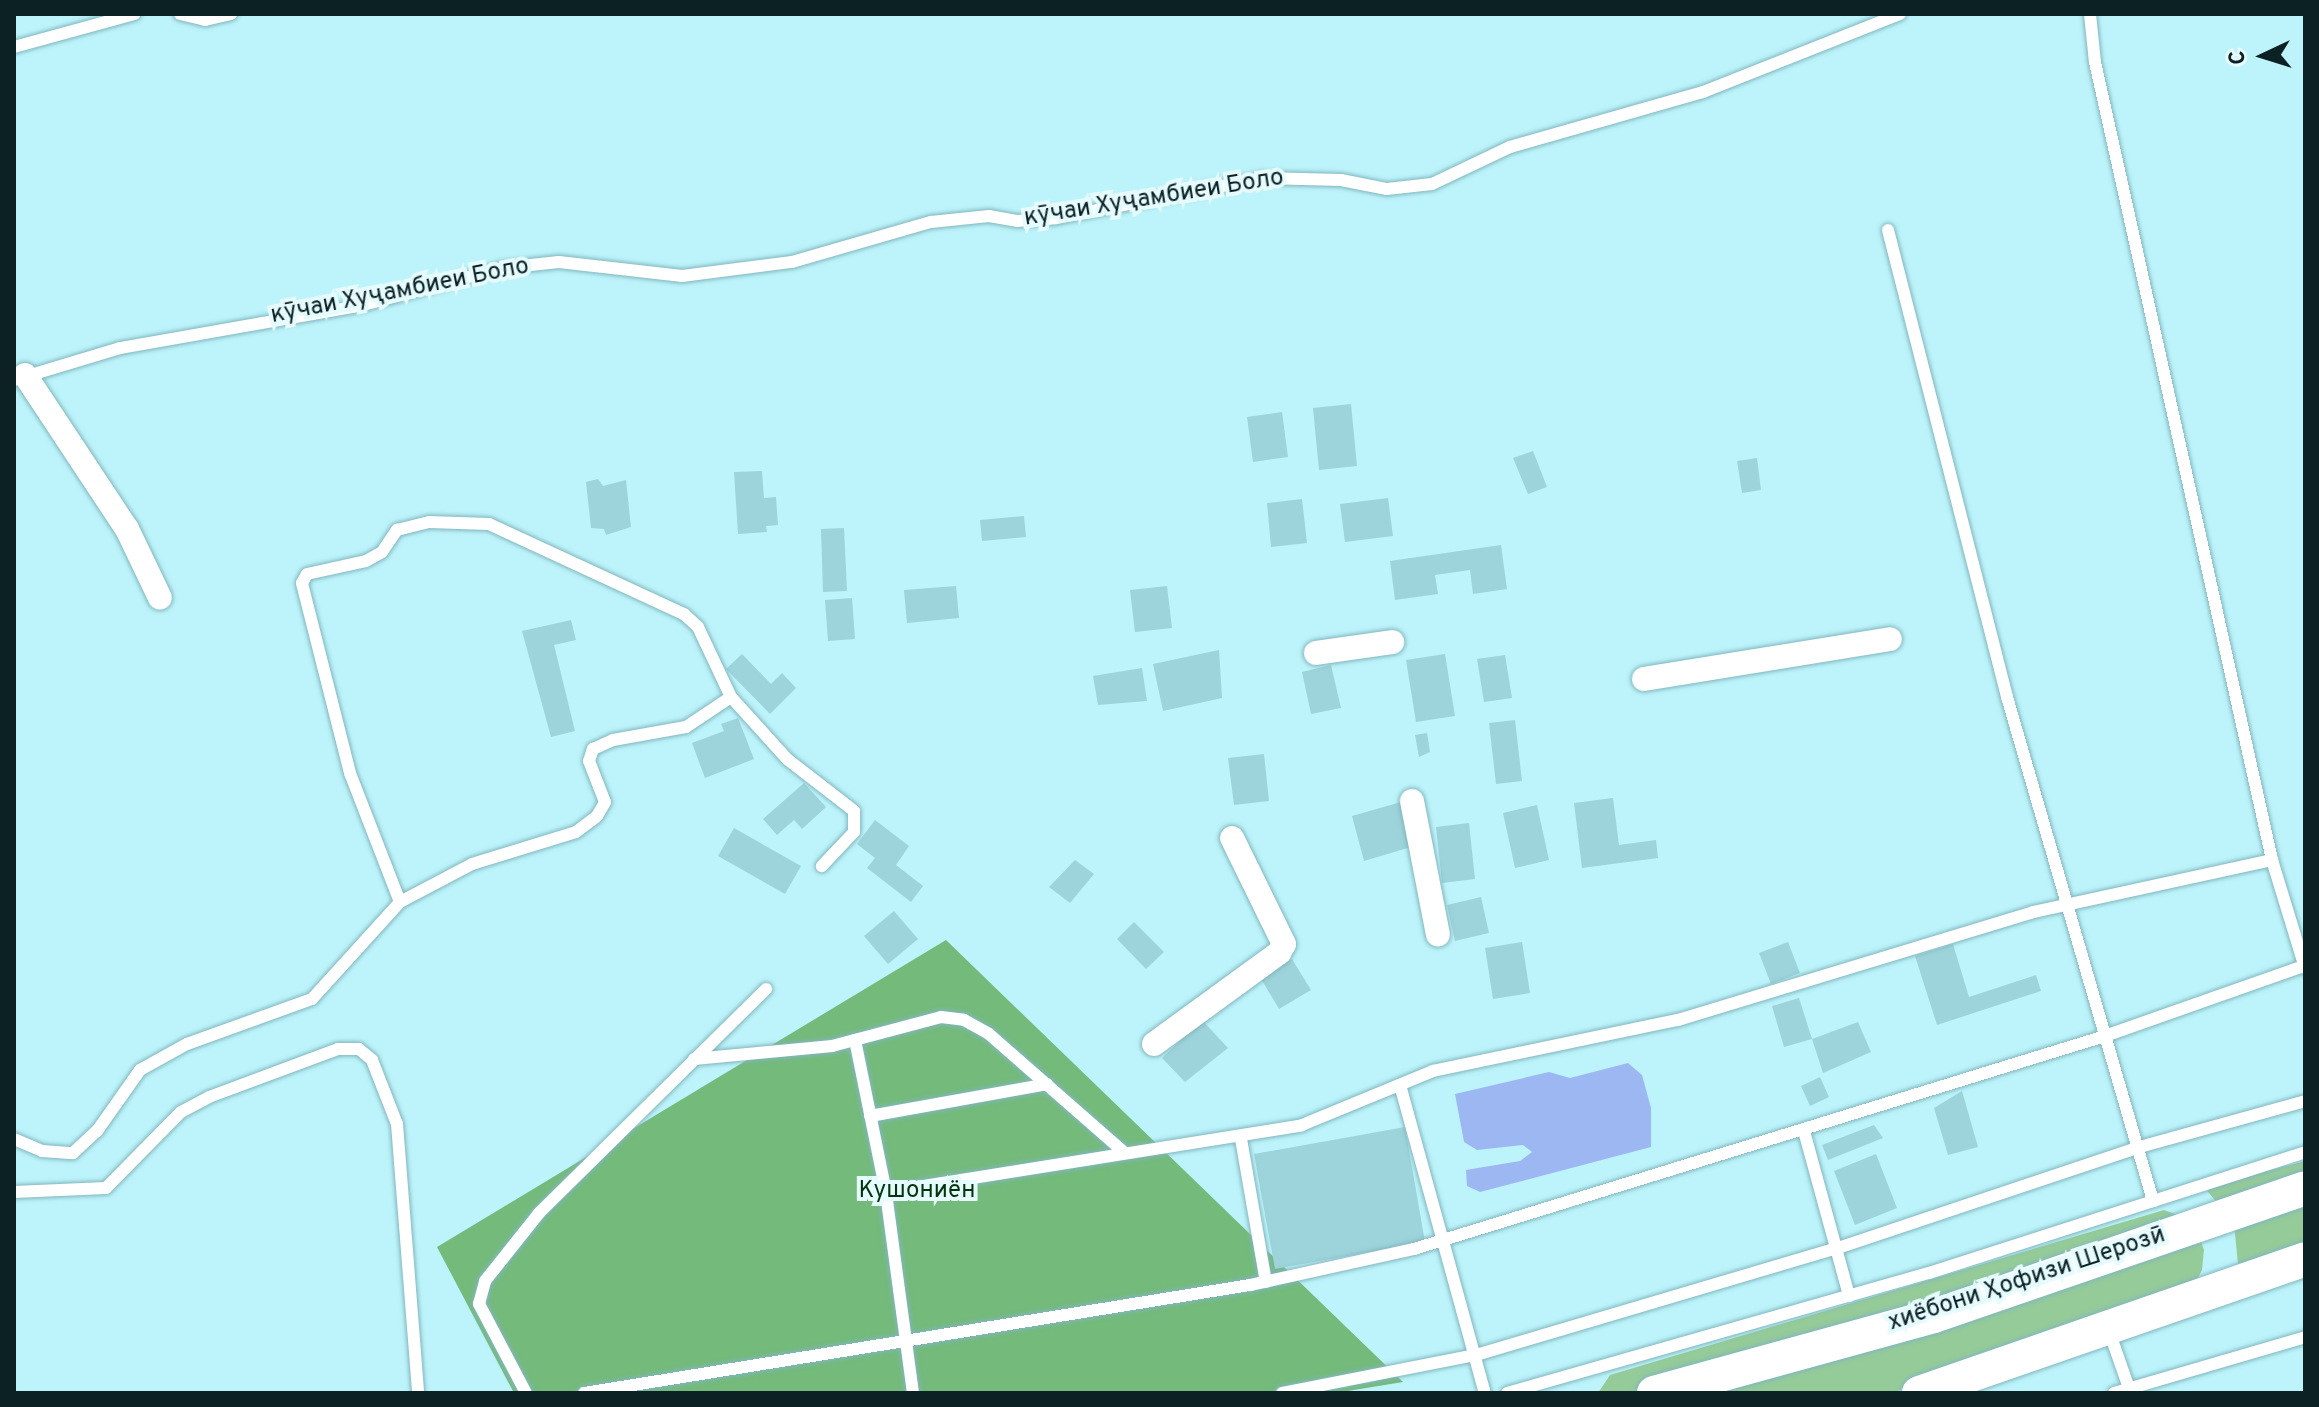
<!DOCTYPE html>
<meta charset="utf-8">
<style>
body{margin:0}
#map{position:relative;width:2319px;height:1407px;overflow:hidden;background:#bdf4fb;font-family:Overpass,sans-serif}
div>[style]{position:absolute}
.green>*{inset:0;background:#95cb99}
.forest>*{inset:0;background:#74ba7b}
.water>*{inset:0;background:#9db7f3}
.building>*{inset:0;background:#9dd3da}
.roads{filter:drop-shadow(0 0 2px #81b6be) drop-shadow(0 0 2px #81b6be)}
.lane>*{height:12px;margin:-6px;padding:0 6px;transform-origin:6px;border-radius:6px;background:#fff}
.street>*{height:24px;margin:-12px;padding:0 12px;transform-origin:12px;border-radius:12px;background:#fff}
.secondary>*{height:34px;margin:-17px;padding:0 17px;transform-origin:17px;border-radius:17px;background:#fff}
span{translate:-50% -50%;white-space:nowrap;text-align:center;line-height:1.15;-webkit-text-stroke:8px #e5fbfd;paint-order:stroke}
.street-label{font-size:24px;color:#0b2124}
.park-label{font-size:24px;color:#01360d}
.frame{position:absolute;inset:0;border:16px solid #0b2124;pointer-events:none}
.north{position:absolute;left:2223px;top:16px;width:80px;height:80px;-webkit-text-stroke:6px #e5fbfd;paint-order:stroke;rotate:266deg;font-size:22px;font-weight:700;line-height:32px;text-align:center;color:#0b2124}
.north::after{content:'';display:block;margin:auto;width:28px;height:36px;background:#0b2124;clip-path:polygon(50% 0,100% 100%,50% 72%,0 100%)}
</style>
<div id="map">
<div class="green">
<i style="clip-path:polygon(2305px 1161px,2305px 1242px,2238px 1264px,2234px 1224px,2205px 1188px)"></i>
<i style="clip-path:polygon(2164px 1210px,2183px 1217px,2197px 1231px,2204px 1250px,2202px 1270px,2193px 1288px,1892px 1393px,1598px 1393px,1610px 1375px)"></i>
</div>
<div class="forest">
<i style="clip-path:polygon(946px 940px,1403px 1382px,1335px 1393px,514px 1393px,437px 1247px)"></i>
</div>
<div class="water">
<i style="clip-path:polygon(1628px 1063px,1642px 1075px,1651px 1108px,1651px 1147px,1480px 1192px,1467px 1186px,1466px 1170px,1520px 1161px,1532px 1152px,1523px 1145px,1477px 1150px,1464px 1142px,1455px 1094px,1549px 1072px,1570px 1078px)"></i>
</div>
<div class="building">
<i style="clip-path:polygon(1351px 404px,1357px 466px,1319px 470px,1313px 408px)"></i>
<i style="clip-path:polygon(1282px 412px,1288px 457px,1253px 462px,1247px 417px)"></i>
<i style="clip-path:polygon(1533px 451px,1547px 487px,1528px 494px,1513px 458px)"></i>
<i style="clip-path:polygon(1757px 458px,1761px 490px,1742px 493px,1737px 461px)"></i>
<i style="clip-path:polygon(762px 471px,764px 498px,776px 497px,778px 525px,766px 526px,767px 532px,738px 534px,734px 472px)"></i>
<i style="clip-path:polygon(598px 479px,603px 486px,626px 480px,631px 527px,606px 535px,604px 529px,591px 528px,586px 482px)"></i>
<i style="clip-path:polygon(1388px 498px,1393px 536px,1345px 542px,1340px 504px)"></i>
<i style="clip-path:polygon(1302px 499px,1307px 543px,1271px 547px,1267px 503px)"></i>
<i style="clip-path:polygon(1024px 516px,1026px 537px,982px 541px,980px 520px)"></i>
<i style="clip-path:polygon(844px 528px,847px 591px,823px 592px,821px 529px)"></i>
<i style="clip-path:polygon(1501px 545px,1507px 589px,1473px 594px,1470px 570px,1435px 575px,1438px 594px,1395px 600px,1390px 561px)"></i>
<i style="clip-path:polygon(956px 586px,959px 618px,907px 623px,904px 590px)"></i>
<i style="clip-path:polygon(1167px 586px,1172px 628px,1135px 632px,1130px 590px)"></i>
<i style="clip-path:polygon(852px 598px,855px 639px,828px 641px,825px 600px)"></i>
<i style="clip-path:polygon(571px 620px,576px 640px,554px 645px,575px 731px,551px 737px,522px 631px)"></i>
<i style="clip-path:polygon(1219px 650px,1222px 698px,1163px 711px,1153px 664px)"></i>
<i style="clip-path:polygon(742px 654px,771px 684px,782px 673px,796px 688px,770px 714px,726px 669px)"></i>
<i style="clip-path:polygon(1445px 654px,1455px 716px,1416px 722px,1406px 660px)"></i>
<i style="clip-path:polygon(1505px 655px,1512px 698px,1484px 702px,1477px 659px)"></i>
<i style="clip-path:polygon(1331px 665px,1341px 708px,1311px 714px,1302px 672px)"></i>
<i style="clip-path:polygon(1142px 668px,1147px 701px,1098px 705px,1093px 676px)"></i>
<i style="clip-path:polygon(738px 718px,754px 759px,705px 778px,692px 743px,724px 731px,721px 724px)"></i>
<i style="clip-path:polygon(1515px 720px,1522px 781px,1496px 784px,1489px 723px)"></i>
<i style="clip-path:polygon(1427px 733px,1430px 752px,1419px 757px,1415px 735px)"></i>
<i style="clip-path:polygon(1264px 754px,1269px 801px,1234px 805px,1228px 758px)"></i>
<i style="clip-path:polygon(804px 783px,826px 807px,802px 829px,794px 820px,777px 835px,763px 819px)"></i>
<i style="clip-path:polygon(1613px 798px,1619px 845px,1656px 840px,1658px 858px,1582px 868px,1574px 803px)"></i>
<i style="clip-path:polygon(1408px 800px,1411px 847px,1364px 861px,1352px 816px)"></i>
<i style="clip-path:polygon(1537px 805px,1549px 860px,1515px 868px,1503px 813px)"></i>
<i style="clip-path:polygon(875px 820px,909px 846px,896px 865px,923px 886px,911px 902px,867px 868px,875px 858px,857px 844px)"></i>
<i style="clip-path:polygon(1469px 823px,1475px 879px,1442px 883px,1436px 827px)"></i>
<i style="clip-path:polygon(734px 828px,801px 866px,785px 894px,718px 856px)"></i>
<i style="clip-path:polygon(1075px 860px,1094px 874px,1070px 903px,1049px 887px)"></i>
<i style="clip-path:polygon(1481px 897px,1489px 933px,1455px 941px,1447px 905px)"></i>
<i style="clip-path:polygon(894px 911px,918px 939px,888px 964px,864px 936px)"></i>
<i style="clip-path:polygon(1134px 922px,1164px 952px,1146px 969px,1117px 939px)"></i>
<i style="clip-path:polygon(1522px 942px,1530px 993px,1493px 999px,1485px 948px)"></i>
<i style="clip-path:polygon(1788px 942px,1800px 973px,1771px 984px,1759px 953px)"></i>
<i style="clip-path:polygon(1953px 944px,1969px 997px,2036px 975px,2041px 991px,1937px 1025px,1915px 956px)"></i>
<i style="clip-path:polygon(1292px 959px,1311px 990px,1279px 1009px,1260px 977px)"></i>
<i style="clip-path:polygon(1799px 998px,1812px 1039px,1784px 1047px,1772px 1006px)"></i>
<i style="clip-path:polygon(1202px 1020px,1228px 1048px,1185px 1082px,1162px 1058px)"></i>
<i style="clip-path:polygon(1858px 1022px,1871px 1052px,1823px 1073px,1812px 1039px)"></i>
<i style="clip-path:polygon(1820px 1077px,1829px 1097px,1810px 1106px,1801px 1086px)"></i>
<i style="clip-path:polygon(1962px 1091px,1978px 1147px,1948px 1155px,1934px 1108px)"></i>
<i style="clip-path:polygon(1874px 1125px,1883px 1138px,1828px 1160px,1822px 1145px)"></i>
<i style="clip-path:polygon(1405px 1127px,1425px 1242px,1275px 1269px,1254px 1154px)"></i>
<i style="clip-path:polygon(1876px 1154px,1897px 1208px,1855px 1225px,1834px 1171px)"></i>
</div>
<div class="roads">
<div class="lane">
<i style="left:180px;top:14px;width:26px;rotate:13deg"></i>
<i style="left:205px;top:20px;width:27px;rotate:-13deg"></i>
<i style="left:2090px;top:14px;width:48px;rotate:84.1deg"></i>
<i style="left:2095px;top:62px;width:817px;rotate:77.49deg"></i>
<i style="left:2272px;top:860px;width:113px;rotate:73deg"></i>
<i style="left:14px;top:47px;width:125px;rotate:-15.3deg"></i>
<i style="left:1888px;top:230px;width:482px;rotate:75.7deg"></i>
<i style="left:2007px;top:697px;width:525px;rotate:73.84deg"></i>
<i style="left:14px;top:380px;width:111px;rotate:-16.8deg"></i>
<i style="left:120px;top:348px;width:247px;rotate:-10deg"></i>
<i style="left:363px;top:305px;width:144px;rotate:-14.9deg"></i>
<i style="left:502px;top:268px;width:57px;rotate:-6deg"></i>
<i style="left:559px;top:262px;width:124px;rotate:6.5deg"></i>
<i style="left:682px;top:276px;width:111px;rotate:-7.3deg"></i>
<i style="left:792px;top:262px;width:145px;rotate:-16.1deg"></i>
<i style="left:931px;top:222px;width:58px;rotate:-5.9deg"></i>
<i style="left:989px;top:216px;width:28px;rotate:10deg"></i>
<i style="left:1017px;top:221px;width:39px;rotate:-4deg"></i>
<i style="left:1056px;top:218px;width:211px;rotate:-10.9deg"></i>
<i style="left:1263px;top:178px;width:78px;rotate:1.5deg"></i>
<i style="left:1341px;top:180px;width:47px;rotate:11.1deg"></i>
<i style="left:1387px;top:189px;width:45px;rotate:-6.3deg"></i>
<i style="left:1432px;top:184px;width:86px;rotate:-25.4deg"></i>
<i style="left:1510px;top:147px;width:201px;rotate:-15.9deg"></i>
<i style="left:1703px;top:92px;width:212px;rotate:-21.6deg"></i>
<i style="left:400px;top:902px;width:81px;rotate:-27.8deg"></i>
<i style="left:472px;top:864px;width:109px;rotate:-17.1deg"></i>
<i style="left:576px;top:832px;width:26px;rotate:-37deg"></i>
<i style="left:597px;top:816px;width:16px;rotate:-60deg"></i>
<i style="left:605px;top:802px;width:44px;rotate:-111.3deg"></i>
<i style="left:589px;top:761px;width:13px;rotate:-72deg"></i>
<i style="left:593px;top:749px;width:22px;rotate:-24deg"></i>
<i style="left:613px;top:740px;width:74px;rotate:-10.1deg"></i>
<i style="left:686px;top:727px;width:54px;rotate:-33.7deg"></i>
<i style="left:855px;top:1040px;width:155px;rotate:78.5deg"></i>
<i style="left:694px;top:1059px;width:139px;rotate:-5.4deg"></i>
<i style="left:832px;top:1046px;width:113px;rotate:-14.9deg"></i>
<i style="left:941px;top:1017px;width:23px;rotate:7deg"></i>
<i style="left:964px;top:1020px;width:29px;rotate:29deg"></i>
<i style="left:989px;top:1034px;width:181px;rotate:41.2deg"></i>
<i style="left:1400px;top:1085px;width:320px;rotate:74.6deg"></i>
<i style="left:870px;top:1116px;width:180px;rotate:-10.2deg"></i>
<i style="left:1804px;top:1131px;width:171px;rotate:74.7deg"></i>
<i style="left:14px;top:1139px;width:30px;rotate:23deg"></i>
<i style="left:42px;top:1151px;width:31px;rotate:4deg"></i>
<i style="left:73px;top:1153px;width:33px;rotate:-43deg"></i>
<i style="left:97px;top:1131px;width:75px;rotate:-54.8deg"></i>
<i style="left:140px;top:1070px;width:54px;rotate:-29deg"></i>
<i style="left:187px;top:1044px;width:133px;rotate:-19.8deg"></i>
<i style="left:312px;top:999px;width:131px;rotate:-47.8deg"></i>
<i style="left:400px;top:902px;width:138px;rotate:-111.2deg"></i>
<i style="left:350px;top:773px;width:196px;rotate:-104.2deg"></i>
<i style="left:302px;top:583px;width:10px;rotate:-61deg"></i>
<i style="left:307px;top:574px;width:60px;rotate:-12.4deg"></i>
<i style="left:366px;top:561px;width:18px;rotate:-29deg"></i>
<i style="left:382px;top:552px;width:27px;rotate:-56deg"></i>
<i style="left:397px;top:530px;width:33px;rotate:-14deg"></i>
<i style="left:429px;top:522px;width:60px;rotate:1.9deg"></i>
<i style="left:489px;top:524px;width:215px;rotate:24.8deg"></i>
<i style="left:684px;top:614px;width:19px;rotate:43deg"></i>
<i style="left:698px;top:627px;width:77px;rotate:64.8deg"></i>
<i style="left:731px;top:697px;width:84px;rotate:47.9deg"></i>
<i style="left:787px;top:759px;width:85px;rotate:37.8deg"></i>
<i style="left:854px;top:811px;width:21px;rotate:90deg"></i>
<i style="left:854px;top:832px;width:47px;rotate:133.3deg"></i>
<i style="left:1241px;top:1139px;width:145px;rotate:80.1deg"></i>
<i style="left:14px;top:1192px;width:92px;rotate:-2.5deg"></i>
<i style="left:106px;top:1188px;width:107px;rotate:-45.4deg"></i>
<i style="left:181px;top:1112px;width:32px;rotate:-28deg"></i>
<i style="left:209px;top:1097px;width:138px;rotate:-20.4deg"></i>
<i style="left:338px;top:1049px;width:21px"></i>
<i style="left:359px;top:1049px;width:17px;rotate:40deg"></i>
<i style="left:372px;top:1060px;width:69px;rotate:68.7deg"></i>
<i style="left:397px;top:1124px;width:270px;rotate:85.5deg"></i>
<i style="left:2109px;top:1331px;width:60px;rotate:70.7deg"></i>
<i style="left:526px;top:1393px;width:101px;rotate:-117.8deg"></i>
<i style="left:479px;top:1304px;width:24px;rotate:-75deg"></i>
<i style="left:485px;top:1281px;width:87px;rotate:-51.5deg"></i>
<i style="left:539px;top:1213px;width:319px;rotate:-44.6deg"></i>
<i style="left:584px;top:1393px;width:675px;rotate:-9.21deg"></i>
<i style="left:1250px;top:1285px;width:168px;rotate:-12.4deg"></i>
<i style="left:1414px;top:1249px;width:723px;rotate:-17.13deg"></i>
<i style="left:2105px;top:1036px;width:211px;rotate:-19.4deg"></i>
<i style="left:913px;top:1393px;width:203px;rotate:-97.7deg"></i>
<i style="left:886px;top:1192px;width:421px;rotate:-9.1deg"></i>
<i style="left:1302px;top:1125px;width:142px;rotate:-22.4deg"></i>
<i style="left:1433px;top:1071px;width:250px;rotate:-11.8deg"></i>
<i style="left:1678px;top:1020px;width:371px;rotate:-16.9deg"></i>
<i style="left:2033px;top:912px;width:245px;rotate:-12.3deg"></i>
<i style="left:1282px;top:1393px;width:198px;rotate:-11.1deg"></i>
<i style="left:1476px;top:1355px;width:374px;rotate:-16.5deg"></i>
<i style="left:1835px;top:1249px;width:317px;rotate:-18.5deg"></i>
<i style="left:2136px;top:1148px;width:175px;rotate:-15.5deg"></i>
<i style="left:1507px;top:1393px;width:439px;rotate:-15.9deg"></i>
<i style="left:1929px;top:1273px;width:395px;rotate:-17.8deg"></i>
<i style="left:2114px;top:1393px;width:199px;rotate:-16.3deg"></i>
</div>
<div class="street">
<i style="left:25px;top:375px;width:185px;rotate:56.5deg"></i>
<i style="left:127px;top:529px;width:76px;rotate:64.4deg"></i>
<i style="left:1316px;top:653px;width:77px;rotate:-8.2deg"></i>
<i style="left:1644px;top:679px;width:249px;rotate:-9.2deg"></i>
<i style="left:1412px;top:801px;width:136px;rotate:79deg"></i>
<i style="left:1154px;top:1044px;width:155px;rotate:-36.1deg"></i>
<i style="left:1279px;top:953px;width:10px;rotate:-61deg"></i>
<i style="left:1284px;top:944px;width:118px;rotate:-116.1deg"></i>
</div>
<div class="secondary">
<i style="left:1654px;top:1393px;width:290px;rotate:-15.4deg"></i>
<i style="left:1934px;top:1316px;width:392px;rotate:-19deg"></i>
<i style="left:1919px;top:1393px;width:409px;rotate:-19.1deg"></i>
</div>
</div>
<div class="street-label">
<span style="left:1154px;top:199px;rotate:-9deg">кӯчаи Хуҷамбиеи Боло</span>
<span style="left:400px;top:292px;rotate:-11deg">кӯчаи Хуҷамбиеи Боло</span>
<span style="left:2027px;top:1280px;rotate:-18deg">хиёбони Ҳофизи Шерозӣ</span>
</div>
<div class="park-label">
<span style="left:917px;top:1192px">Кушониён</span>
</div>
<div class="frame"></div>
<div class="north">С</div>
</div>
